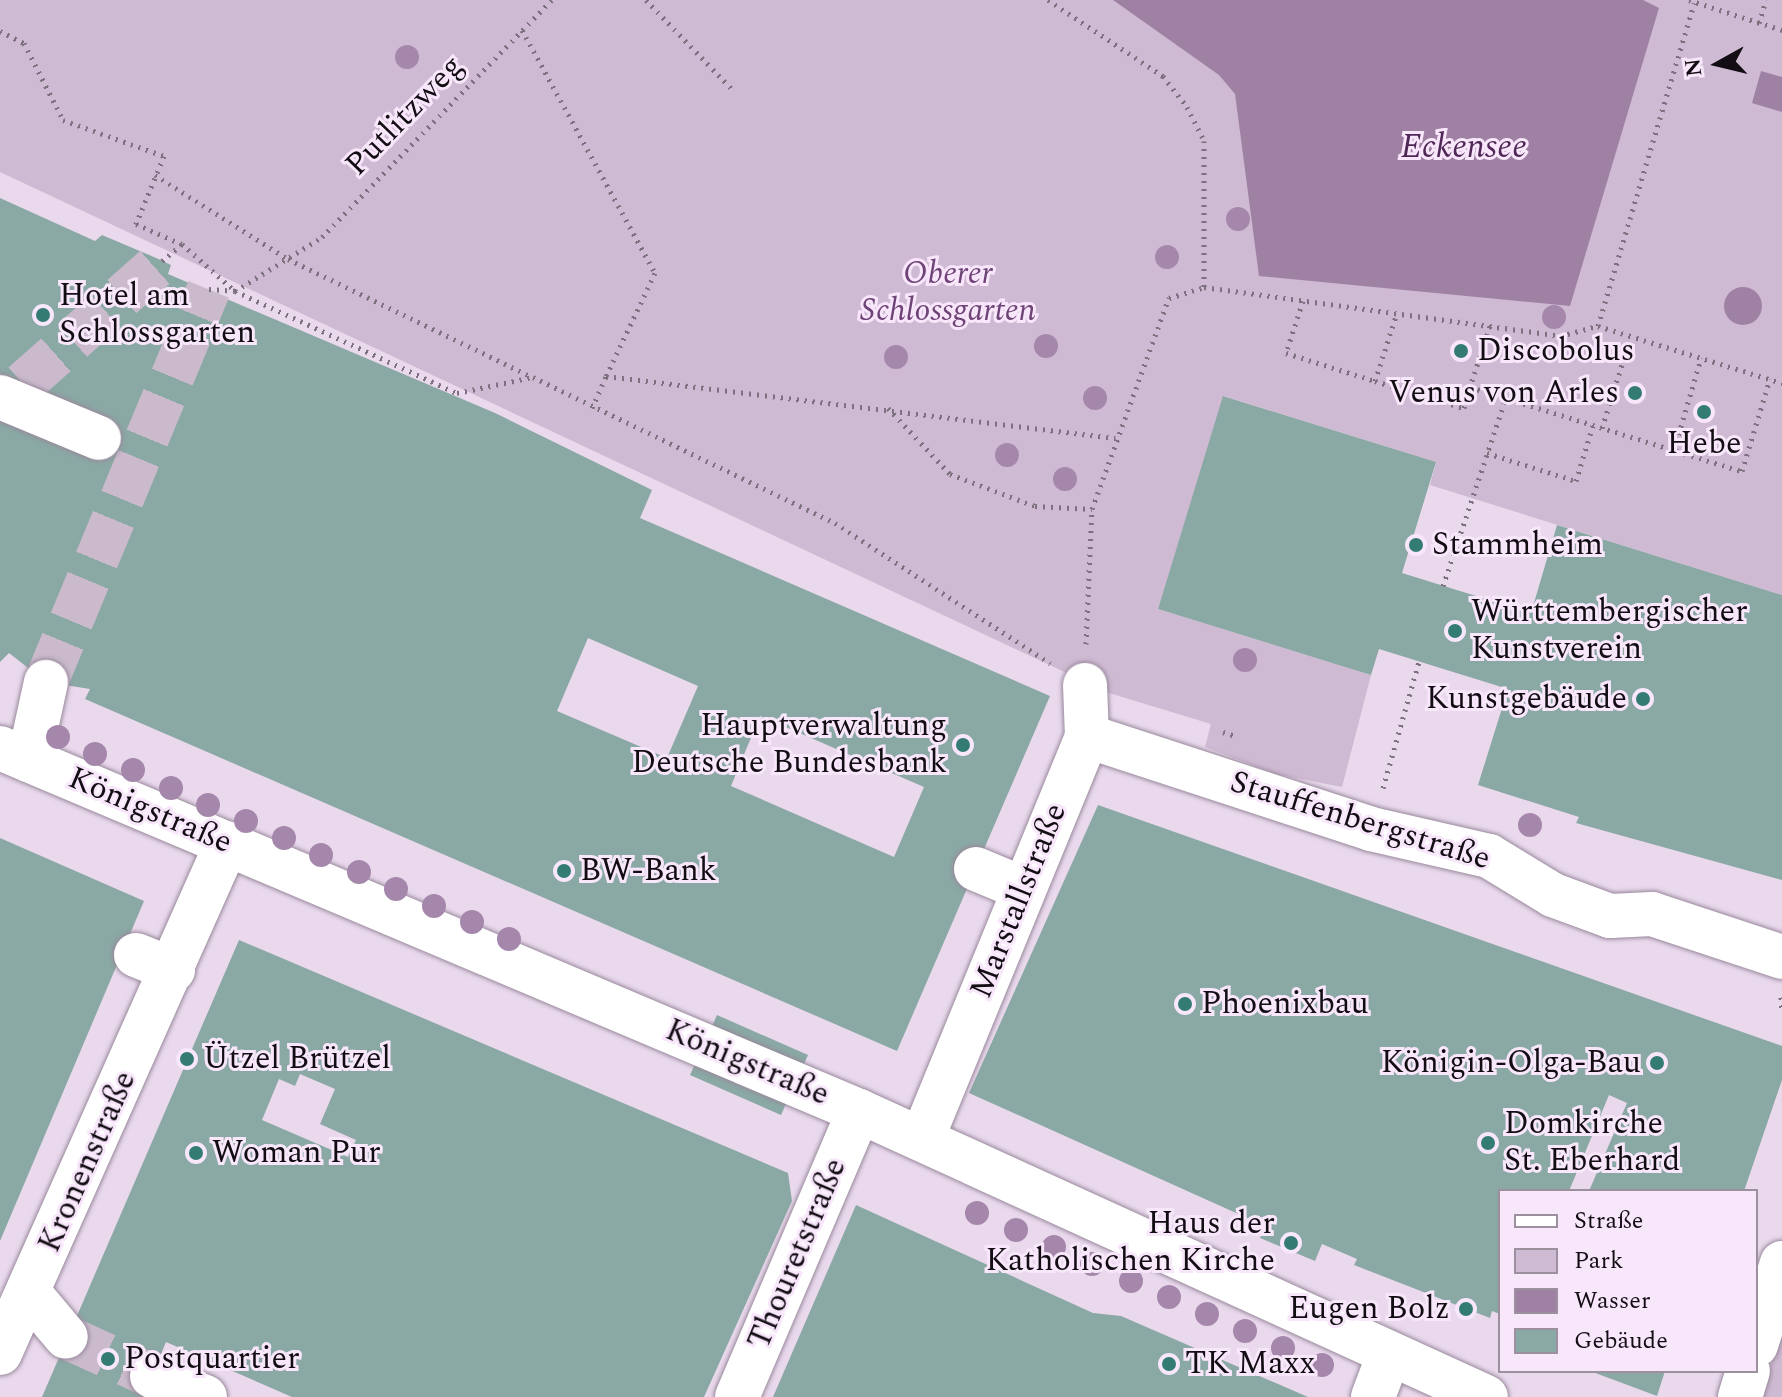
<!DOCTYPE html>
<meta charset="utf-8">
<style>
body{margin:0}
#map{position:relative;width:1782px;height:1397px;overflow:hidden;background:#ead9ed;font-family:Spectral,serif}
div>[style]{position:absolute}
.green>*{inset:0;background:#cebad2}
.water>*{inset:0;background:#9f81a4}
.round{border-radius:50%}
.building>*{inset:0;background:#8aa8a4}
.minor-tunnel>*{height:44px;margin-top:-22px;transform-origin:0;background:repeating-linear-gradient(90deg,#cabacc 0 44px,transparent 0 66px)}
.path>*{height:5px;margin-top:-2.5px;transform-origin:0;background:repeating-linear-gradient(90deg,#7d717f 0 2px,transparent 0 8px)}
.roads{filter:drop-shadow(0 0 2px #99899c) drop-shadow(0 0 2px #99899c)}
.minor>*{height:44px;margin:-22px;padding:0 22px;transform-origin:22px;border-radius:22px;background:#fff}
.trees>*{width:24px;height:24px;margin:-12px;border-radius:50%;background:#a687ac}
.dots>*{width:22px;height:22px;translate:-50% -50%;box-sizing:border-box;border:4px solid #f8e6fb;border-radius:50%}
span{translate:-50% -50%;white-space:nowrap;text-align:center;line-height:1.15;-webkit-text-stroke:6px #f8e6fb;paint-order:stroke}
.street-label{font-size:32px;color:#120c13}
.park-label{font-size:32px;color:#6e4476;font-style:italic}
.poi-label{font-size:32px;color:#120c13}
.left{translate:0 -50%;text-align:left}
.right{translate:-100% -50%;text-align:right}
.water-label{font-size:34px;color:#502857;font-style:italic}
.legend{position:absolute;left:1498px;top:1189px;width:260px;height:184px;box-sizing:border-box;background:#f8e6fb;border:2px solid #9c8f9e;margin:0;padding:10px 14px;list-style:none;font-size:24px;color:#120c13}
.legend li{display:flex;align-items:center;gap:16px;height:40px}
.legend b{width:40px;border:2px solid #9c8f9e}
.north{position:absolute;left:1678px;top:24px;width:80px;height:80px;-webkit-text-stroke:6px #f8e6fb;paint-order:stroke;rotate:262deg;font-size:22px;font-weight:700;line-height:32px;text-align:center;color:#120c13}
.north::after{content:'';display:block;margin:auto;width:28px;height:36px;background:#120c13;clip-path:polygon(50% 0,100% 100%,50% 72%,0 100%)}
</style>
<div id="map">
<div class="green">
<i style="clip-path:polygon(0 0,1782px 0,1782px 595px,1430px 485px,1436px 462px,1224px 396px,1158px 609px,1371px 675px,1342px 787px,1276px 774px,1205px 747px,1211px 724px,1109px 693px,0 172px)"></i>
<i style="clip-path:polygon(1782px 1329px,1782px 1397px,1763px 1397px,1762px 1394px)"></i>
</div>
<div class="water">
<i style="clip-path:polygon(1113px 0,1643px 0,1659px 8px,1570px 306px,1259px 276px,1235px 94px,1219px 75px)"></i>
<i style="clip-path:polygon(1761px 71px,1782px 77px,1782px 112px,1752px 103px)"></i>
<i class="round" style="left:1724px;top:287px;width:38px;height:38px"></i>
</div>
<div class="building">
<i style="clip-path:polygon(evenodd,0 198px,95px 241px,102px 235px,154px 257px,171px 265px,168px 274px,495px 413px,652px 490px,640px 518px,1050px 696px,897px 1051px,85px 699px,90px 689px,46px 682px,9px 653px,0 662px,0 419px,106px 420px,0 374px,0 198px,588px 638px,698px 686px,667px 758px,557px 711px,588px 638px,0 198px,760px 716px,924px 787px,894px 857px,731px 786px,760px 716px)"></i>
<i style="clip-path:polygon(1223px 396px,1436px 462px,1402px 573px,1531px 613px,1557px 525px,1782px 595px,1782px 880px,1576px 823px,1579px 817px,1478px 785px,1508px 689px,1379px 649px,1371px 675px,1158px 609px)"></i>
<i style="clip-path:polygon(1098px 805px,1782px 1046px,1782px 1080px,1744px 1191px,1589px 1191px,1627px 1103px,1609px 1095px,1569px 1191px,1500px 1191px,1500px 1314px,1492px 1311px,1490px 1318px,1354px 1265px,1357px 1259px,1322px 1244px,1315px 1261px,1260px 1238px,1265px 1226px,969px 1093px)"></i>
<i style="clip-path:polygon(0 838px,144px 901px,0 1241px)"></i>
<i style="clip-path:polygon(evenodd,239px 940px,788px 1173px,792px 1201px,704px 1397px,292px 1397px,166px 1342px,143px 1397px,42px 1397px,239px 940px,300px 1074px,335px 1089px,320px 1124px,356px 1140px,348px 1157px,262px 1120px,279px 1079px,295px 1086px,300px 1074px)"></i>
<i style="clip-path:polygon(717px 1015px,808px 1055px,781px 1115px,690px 1075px)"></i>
<i style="clip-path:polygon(856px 1205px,1093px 1313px,1121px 1316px,1308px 1397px,773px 1397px)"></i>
<i style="clip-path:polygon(1590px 1371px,1665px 1371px,1657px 1396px)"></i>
</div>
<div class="minor-tunnel">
<i style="left:23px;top:384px;width:186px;rotate:-41.5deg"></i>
<i style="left:46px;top:682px;width:425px;rotate:-67.5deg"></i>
<i style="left:66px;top:1337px;width:94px;rotate:24.4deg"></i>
</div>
<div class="path">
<i style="left:646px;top:0;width:124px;rotate:46deg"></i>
<i style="left:1048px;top:0;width:138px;rotate:33.5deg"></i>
<i style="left:1163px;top:76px;width:39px;rotate:52deg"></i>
<i style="left:1187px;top:107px;width:38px;rotate:63deg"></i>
<i style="left:1204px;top:141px;width:146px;rotate:90deg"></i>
<i style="left:1689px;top:0;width:98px;rotate:17.9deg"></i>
<i style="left:1759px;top:23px;width:24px;rotate:-73deg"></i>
<i style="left:522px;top:30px;width:277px;rotate:61.3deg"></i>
<i style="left:655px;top:273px;width:114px;rotate:115.4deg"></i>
<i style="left:606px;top:376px;width:513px;rotate:6.94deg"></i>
<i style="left:0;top:31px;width:27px;rotate:27deg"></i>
<i style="left:24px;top:43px;width:86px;rotate:63.1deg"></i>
<i style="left:63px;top:120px;width:107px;rotate:19.6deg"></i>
<i style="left:164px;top:156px;width:74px;rotate:112.4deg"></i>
<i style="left:136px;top:224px;width:50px;rotate:23.5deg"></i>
<i style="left:182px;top:244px;width:71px;rotate:41.6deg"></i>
<i style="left:235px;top:291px;width:244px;rotate:24.7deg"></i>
<i style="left:457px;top:393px;width:78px;rotate:-11.9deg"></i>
<i style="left:533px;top:377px;width:335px;rotate:25.8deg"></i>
<i style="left:835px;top:523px;width:257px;rotate:33.1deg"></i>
<i style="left:155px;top:175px;width:157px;rotate:32.3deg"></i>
<i style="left:288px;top:259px;width:271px;rotate:25.8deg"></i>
<i style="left:162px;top:261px;width:26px;rotate:-40deg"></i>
<i style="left:209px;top:289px;width:26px;rotate:4deg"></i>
<i style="left:235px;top:291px;width:102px;rotate:-31.8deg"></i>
<i style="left:322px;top:237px;width:330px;rotate:-45.9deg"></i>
<i style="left:1303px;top:301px;width:55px;rotate:108.1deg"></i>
<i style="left:1286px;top:353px;width:93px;rotate:17.5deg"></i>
<i style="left:1375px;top:381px;width:71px;rotate:-72.1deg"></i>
<i style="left:1490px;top:326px;width:64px;rotate:108.2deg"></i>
<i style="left:1470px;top:387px;width:285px;rotate:17.2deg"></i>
<i style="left:1742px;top:471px;width:96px;rotate:-73.1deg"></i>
<i style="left:1598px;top:326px;width:337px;rotate:-73.4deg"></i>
<i style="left:1375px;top:381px;width:93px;rotate:16.9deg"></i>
<i style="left:1464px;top:408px;width:22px;rotate:-74deg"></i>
<i style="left:592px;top:408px;width:35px;rotate:-66deg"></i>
<i style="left:888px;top:408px;width:91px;rotate:46.8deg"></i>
<i style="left:950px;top:474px;width:91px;rotate:20.6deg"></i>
<i style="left:1035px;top:506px;width:57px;rotate:3deg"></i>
<i style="left:1602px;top:428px;width:96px;rotate:-72.5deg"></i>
<i style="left:1674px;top:450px;width:96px;rotate:-73.6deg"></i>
<i style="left:1487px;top:453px;width:93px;rotate:17.5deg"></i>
<i style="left:1576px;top:481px;width:59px;rotate:-73.1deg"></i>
<i style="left:1443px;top:586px;width:198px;rotate:-71.5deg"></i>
<i style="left:1086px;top:644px;width:135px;rotate:-87.5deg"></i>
<i style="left:1092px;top:509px;width:225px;rotate:-70deg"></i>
<i style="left:1169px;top:298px;width:37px;rotate:-17deg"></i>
<i style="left:1204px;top:287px;width:359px;rotate:7.8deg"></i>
<i style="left:1560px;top:336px;width:39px;rotate:-15deg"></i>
<i style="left:1598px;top:326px;width:193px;rotate:17.2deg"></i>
<i style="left:1223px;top:732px;width:16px;rotate:18deg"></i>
<i style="left:1383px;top:788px;width:131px;rotate:-74.1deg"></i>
<i style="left:1781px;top:997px;width:14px;rotate:86deg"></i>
</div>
<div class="roads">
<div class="minor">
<i style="left:0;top:397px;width:107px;rotate:22.5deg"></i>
<i style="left:1085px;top:685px;width:51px;rotate:87.8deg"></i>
<i style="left:0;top:748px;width:933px;rotate:22.91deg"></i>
<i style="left:859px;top:1111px;width:689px;rotate:24.52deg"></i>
<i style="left:29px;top:760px;width:80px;rotate:-77.7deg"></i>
<i style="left:976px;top:869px;width:52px;rotate:22.6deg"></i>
<i style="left:136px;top:955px;width:40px;rotate:22deg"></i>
<i style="left:922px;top:1139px;width:435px;rotate:-67.7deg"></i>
<i style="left:1087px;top:736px;width:299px;rotate:18.1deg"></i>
<i style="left:1371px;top:829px;width:121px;rotate:12.9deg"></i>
<i style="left:1489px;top:856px;width:75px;rotate:31.4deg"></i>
<i style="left:1553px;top:895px;width:61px;rotate:20.2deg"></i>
<i style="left:1610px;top:916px;width:42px;rotate:-2.7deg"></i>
<i style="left:1652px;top:914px;width:137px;rotate:18.3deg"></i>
<i style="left:29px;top:1293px;width:57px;rotate:49.9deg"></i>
<i style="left:1756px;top:1345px;width:86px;rotate:-72.4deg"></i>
<i style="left:0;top:1353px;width:558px;rotate:-66.01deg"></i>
<i style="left:152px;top:1376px;width:57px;rotate:21.6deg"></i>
<i style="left:737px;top:1397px;width:311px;rotate:-66.9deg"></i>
<i style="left:1373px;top:1397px;width:43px;rotate:-69.4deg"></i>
<i style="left:1740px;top:1397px;width:27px;rotate:-73deg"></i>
</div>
</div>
<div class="trees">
<i style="left:407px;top:57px"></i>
<i style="left:1238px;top:219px"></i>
<i style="left:1167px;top:257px"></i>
<i style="left:1554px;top:317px"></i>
<i style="left:1046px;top:346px"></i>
<i style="left:896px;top:357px"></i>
<i style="left:1095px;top:398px"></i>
<i style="left:1007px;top:455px"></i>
<i style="left:1065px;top:479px"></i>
<i style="left:1245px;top:660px"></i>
<i style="left:58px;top:737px"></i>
<i style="left:95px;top:754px"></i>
<i style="left:133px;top:770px"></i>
<i style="left:171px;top:788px"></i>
<i style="left:208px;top:805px"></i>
<i style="left:246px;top:821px"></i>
<i style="left:1530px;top:825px"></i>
<i style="left:284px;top:838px"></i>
<i style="left:321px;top:855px"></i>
<i style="left:359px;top:872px"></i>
<i style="left:396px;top:889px"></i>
<i style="left:434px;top:906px"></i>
<i style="left:472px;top:922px"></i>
<i style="left:509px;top:939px"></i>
<i style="left:977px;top:1213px"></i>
<i style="left:1016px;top:1230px"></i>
<i style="left:1054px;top:1247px"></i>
<i style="left:1092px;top:1264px"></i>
<i style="left:1131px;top:1281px"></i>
<i style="left:1169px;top:1297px"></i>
<i style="left:1207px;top:1314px"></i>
<i style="left:1245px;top:1331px"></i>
<i style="left:1283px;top:1348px"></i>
<i style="left:1322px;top:1365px"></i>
</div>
<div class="dots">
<i style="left:43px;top:315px;background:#347b74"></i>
<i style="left:1461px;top:351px;background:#347b74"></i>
<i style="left:1635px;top:393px;background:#347b74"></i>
<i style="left:1704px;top:412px;background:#347b74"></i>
<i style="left:1416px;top:545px;background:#347b74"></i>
<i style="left:1455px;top:631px;background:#347b74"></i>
<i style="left:1643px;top:699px;background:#347b74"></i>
<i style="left:963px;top:745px;background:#347b74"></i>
<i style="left:564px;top:871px;background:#347b74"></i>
<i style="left:1185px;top:1004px;background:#347b74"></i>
<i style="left:187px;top:1059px;background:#347b74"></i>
<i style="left:1657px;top:1063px;background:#347b74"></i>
<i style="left:1488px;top:1143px;background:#347b74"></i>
<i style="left:196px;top:1153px;background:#347b74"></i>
<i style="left:1291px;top:1243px;background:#347b74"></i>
<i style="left:1466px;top:1309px;background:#347b74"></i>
<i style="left:108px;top:1359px;background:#347b74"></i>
<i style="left:1169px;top:1364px;background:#347b74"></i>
</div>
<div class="street-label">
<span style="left:405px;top:116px;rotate:-46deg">Putlitzweg</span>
<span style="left:150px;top:811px;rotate:23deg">Königstraße</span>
<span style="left:1360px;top:821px;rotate:17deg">Stauffenbergstraße</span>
<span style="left:1019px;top:901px;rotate:-68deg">Marstallstraße</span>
<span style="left:747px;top:1063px;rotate:23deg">Königstraße</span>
<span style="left:88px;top:1162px;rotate:-66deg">Kronenstraße</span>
<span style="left:798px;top:1254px;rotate:-67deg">Thouretstraße</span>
</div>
<div class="park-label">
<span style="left:948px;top:293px">Oberer<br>Schlossgarten</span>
</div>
<div class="poi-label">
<span class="left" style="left:59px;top:315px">Hotel am<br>Schlossgarten</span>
<span class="left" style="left:1477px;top:351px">Discobolus</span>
<span class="right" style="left:1619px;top:393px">Venus von Arles</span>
<span style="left:1704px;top:444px">Hebe</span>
<span class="left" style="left:1432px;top:545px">Stammheim</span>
<span class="left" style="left:1471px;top:631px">Württembergischer<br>Kunstverein</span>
<span class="right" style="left:1627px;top:699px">Kunstgebäude</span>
<span class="right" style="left:947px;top:745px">Hauptverwaltung<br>Deutsche Bundesbank</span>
<span class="left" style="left:580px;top:871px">BW-Bank</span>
<span class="left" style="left:1201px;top:1004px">Phoenixbau</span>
<span class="left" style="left:203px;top:1059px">Ützel Brützel</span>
<span class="right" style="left:1641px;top:1063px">Königin-Olga-Bau</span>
<span class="left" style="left:1504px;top:1143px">Domkirche<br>St. Eberhard</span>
<span class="left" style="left:212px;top:1153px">Woman Pur</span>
<span class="right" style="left:1275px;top:1243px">Haus der<br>Katholischen Kirche</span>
<span class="right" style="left:1450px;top:1309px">Eugen Bolz</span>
<span class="left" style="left:124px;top:1359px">Postquartier</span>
<span class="left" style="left:1185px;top:1364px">TK Maxx</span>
</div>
<div class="water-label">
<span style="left:1464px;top:148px">Eckensee</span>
</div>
<ul class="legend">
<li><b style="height:10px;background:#fff"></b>Straße</li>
<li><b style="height:22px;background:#cebad2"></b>Park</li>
<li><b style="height:22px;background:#9f81a4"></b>Wasser</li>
<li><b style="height:22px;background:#8aa8a4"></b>Gebäude</li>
</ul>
<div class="north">N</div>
</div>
